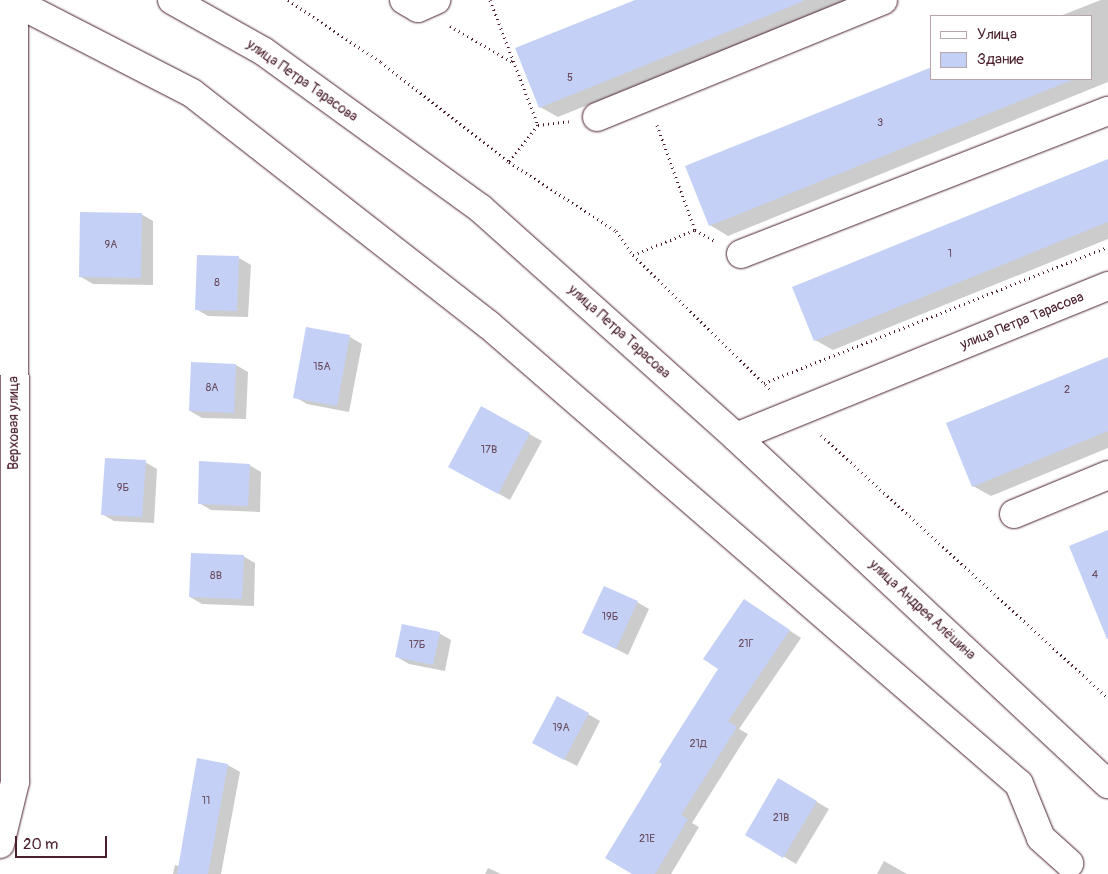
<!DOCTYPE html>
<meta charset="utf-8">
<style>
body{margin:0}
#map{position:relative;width:1108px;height:874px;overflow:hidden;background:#fff;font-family:Pangolin,sans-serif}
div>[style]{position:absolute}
.shadow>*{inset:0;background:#0003}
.building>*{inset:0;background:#c5d0f7}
.path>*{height:3px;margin-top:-1.5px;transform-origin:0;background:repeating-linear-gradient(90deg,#4a1f2b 0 1px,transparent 0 5px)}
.roads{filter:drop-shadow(0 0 1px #4a1f2b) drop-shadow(0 0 1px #4a1f2b)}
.minor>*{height:28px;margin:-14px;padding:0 14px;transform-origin:14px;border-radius:14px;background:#fff}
span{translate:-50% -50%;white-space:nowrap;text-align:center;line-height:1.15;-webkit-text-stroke:5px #fff;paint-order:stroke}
.number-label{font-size:11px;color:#694b5e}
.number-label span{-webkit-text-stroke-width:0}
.street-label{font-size:14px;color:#4a1f2b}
.legend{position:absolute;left:930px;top:15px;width:162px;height:65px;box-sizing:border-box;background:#fff;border:1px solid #b7a5aa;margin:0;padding:6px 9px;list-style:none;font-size:15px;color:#4a1f2b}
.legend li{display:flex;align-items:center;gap:10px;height:25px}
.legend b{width:25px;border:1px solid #b7a5aa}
.scale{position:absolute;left:15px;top:836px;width:92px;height:22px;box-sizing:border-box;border:2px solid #4a1f2b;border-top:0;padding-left:6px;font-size:15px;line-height:18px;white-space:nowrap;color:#4a1f2b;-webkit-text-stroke:4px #fff;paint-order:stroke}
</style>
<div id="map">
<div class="shadow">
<i style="clip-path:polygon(638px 0,848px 0,558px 117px,540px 107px)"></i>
<i style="clip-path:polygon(1101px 0,1108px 0,1108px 82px,728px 236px,710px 225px,932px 79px,1092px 79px,1092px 16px,1060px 16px)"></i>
<i style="clip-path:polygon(1108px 161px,1108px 239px,833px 350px,815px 340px)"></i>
<i style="clip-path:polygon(141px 214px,153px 221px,153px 285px,93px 284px,81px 277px)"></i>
<i style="clip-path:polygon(198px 256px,239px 258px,251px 265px,248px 317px,208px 316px,196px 309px)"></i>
<i style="clip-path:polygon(307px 329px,350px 337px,362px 344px,349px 412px,307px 404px,295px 397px)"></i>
<i style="clip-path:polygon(1108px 358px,1108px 448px,991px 496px,973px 486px)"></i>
<i style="clip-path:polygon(236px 365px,248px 372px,246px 419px,202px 418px,190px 411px)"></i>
<i style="clip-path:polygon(481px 408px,542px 441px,510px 500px,462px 473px)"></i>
<i style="clip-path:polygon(145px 462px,157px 469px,154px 523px,114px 521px,102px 514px)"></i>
<i style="clip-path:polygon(249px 465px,261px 472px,260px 512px,211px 510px,199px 503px)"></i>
<i style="clip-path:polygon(243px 556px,255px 563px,254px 606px,202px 604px,190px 597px)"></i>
<i style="clip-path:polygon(744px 600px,801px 638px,739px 729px,748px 734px,692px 823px,699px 827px,671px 874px,635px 874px,720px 669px)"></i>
<i style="clip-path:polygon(637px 602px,649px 609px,628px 655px,584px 633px)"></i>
<i style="clip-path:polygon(439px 633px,451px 640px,445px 671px,409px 664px,397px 657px)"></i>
<i style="clip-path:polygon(588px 714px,600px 721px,577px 766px,546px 750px)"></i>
<i style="clip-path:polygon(228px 765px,240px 772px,221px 874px,173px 874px,175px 865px,179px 866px)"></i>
<i style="clip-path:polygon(779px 780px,829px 809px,796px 864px,747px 834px)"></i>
<i style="clip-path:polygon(884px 861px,907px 874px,877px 874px)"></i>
<i style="clip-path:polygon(488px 868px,501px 874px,485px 874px)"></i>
</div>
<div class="building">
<i style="clip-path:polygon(635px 0,803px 0,804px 1px,539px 108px,515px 48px)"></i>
<i style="clip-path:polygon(932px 67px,932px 79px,1072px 80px,709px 226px,685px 166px)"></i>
<i style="clip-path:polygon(1108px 159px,1108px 222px,814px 341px,792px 287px)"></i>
<i style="clip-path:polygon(80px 212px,142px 213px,141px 278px,79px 277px)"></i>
<i style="clip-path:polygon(197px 255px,239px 256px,237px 311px,195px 310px)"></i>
<i style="clip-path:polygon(306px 327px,350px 335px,337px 406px,293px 398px)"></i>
<i style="clip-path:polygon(1108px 357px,1108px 431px,972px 487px,946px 423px)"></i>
<i style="clip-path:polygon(191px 362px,236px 364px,234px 413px,189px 411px)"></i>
<i style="clip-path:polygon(481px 406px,530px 433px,498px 494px,448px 467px)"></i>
<i style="clip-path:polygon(105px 458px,146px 460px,142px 517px,101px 515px)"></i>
<i style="clip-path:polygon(199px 461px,250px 464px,248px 506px,198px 504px)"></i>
<i style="clip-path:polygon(1108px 530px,1108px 639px,1107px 639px,1069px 546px)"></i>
<i style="clip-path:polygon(191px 553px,244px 555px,242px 599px,189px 597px)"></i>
<i style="clip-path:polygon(604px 586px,638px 601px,616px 649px,582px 633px)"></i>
<i style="clip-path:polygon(744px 599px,790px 630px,728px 721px,737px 727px,681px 815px,688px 819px,655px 874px,632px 874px,605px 858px,662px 764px,659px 762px,718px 669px,703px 659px)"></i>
<i style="clip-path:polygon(402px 624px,440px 632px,433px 665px,395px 657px)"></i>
<i style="clip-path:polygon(557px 696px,589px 713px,564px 760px,532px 743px)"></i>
<i style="clip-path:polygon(197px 758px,228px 764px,208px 874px,177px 874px)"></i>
<i style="clip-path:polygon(778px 778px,817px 801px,783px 858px,745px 835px)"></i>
</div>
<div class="path">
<i style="left:288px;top:0;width:112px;rotate:33.7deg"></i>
<i style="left:381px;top:62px;width:162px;rotate:38deg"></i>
<i style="left:509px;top:162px;width:127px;rotate:32.8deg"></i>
<i style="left:616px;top:231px;width:29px;rotate:55deg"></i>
<i style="left:633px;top:255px;width:194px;rotate:44.4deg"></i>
<i style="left:490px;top:0;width:134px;rotate:69deg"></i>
<i style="left:538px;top:125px;width:47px;rotate:128.1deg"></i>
<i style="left:450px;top:26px;width:74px;rotate:30deg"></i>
<i style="left:538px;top:125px;width:31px;rotate:-7deg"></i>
<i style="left:657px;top:125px;width:112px;rotate:70.1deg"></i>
<i style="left:633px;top:255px;width:67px;rotate:-22deg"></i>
<i style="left:695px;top:230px;width:23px;rotate:29deg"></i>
<i style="left:764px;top:383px;width:370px;rotate:-21.6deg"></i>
<i style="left:821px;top:435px;width:389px;rotate:42.5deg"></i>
</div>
<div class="roads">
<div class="minor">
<i style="left:11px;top:0;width:203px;rotate:27.2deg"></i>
<i style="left:192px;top:93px;width:377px;rotate:38deg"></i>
<i style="left:489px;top:325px;width:701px;rotate:40.89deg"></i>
<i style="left:1019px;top:784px;width:58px;rotate:67.8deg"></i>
<i style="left:1041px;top:838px;width:38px;rotate:42deg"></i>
<i style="left:172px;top:0;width:104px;rotate:29.3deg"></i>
<i style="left:263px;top:51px;width:268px;rotate:35.9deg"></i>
<i style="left:480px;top:208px;width:343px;rotate:41.8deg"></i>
<i style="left:736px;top:437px;width:509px;rotate:43.01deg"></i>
<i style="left:404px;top:0;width:16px;rotate:30deg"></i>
<i style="left:418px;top:8px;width:20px;rotate:-24deg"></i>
<i style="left:597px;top:117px;width:309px;rotate:-22.2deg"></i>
<i style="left:741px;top:254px;width:394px;rotate:-21.3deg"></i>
<i style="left:736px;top:437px;width:401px;rotate:-22.1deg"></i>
<i style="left:1014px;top:514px;width:102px;rotate:-22.5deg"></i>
<i style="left:0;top:844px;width:64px;rotate:-76.4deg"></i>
<i style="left:15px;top:782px;width:782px;rotate:-90.07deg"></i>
</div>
</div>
<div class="number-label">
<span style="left:570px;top:78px">5</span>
<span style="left:880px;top:123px">3</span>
<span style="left:111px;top:245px">9А</span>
<span style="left:950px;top:254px">1</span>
<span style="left:217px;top:283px">8</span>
<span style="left:322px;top:367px">15А</span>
<span style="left:212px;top:388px">8А</span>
<span style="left:1067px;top:390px">2</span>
<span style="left:489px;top:450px">17В</span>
<span style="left:123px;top:488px">9Б</span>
<span style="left:1095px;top:575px">4</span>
<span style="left:216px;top:576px">8В</span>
<span style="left:610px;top:617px">19Б</span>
<span style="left:746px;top:644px">21Г</span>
<span style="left:417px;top:645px">17Б</span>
<span style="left:561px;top:728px">19А</span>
<span style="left:698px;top:744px">21Д</span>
<span style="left:206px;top:801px">11</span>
<span style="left:781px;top:818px">21В</span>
<span style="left:647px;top:839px">21Е</span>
</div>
<div class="street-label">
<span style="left:302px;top:81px;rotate:35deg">улица Петра Тарасова</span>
<span style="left:1022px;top:321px;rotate:-22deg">улица Петра Тарасова</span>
<span style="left:619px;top:332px;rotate:42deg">улица Петра Тарасова</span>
<span style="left:14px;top:423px;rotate:-90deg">Верховая улица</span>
<span style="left:922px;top:610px;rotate:43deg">улица Андрея Алёшина</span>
</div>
<ul class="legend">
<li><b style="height:6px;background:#fff"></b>Улица</li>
<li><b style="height:14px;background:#c5d0f7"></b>Здание</li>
</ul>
<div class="scale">20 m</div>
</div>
